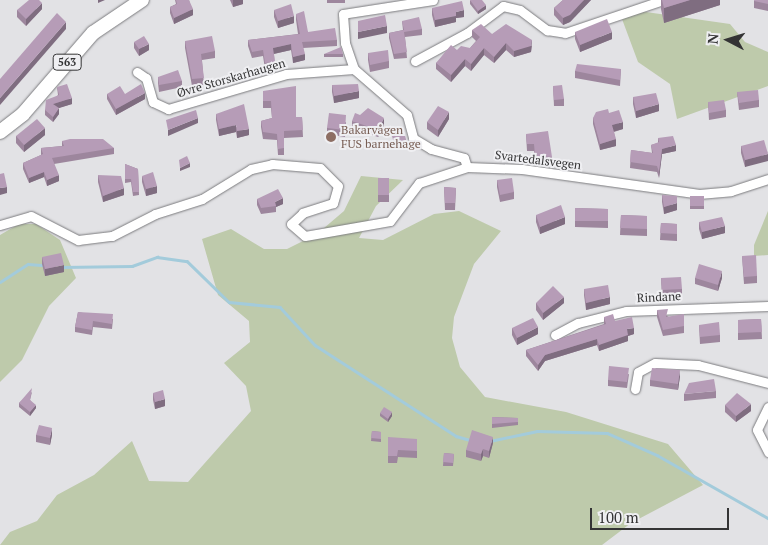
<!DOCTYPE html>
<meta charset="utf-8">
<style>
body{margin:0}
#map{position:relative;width:768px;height:545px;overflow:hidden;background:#e2e2e5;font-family:"PT Serif",serif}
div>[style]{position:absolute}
.green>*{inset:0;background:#becaab}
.stream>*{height:2.5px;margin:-1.25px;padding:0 1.25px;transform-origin:1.25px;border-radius:1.25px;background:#a3cbdb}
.roads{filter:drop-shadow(0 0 1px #7b7b7e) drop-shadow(0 0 1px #7b7b7e)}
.minor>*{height:9px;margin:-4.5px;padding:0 4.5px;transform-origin:4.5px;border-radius:4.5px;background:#fff}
.primary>*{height:14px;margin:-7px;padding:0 7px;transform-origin:7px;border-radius:7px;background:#fff}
.wall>*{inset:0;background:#9d869d}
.shaded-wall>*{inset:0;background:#7f6d80}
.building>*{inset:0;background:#b69cb7}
.dots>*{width:14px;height:14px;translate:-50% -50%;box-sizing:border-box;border:2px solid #efeff2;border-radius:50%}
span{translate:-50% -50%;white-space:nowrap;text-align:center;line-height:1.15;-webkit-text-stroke:4px #efeff2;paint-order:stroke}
.shield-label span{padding:1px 4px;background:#efeff2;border:1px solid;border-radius:4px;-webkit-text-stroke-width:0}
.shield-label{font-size:11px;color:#343435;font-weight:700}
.street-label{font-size:12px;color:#343435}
.education-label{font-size:12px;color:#785e54}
.left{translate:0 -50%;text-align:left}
.north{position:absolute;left:703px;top:15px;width:50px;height:50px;-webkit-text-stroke:4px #efeff2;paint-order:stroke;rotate:275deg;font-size:14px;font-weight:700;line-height:20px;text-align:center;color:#343435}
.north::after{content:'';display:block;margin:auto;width:18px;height:22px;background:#343435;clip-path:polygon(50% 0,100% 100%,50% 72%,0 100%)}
.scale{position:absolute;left:590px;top:508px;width:139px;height:22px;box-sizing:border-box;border:2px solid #343435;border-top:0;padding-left:6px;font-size:15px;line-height:18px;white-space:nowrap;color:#343435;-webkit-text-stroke:4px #efeff2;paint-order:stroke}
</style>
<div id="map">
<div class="green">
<i style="clip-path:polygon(632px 10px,730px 24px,745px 42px,768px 52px,768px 86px,677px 119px,670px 84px,638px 62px,622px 19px)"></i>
<i style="clip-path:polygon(361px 176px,403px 180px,376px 206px,359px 238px,383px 240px,434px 214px,459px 211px,501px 231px,474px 264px,454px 317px,452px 338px,460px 367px,485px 397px,566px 412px,668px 444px,703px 485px,631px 523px,602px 545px,0 545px,10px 532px,37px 521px,57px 495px,94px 475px,132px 441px,149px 481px,188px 482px,251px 411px,246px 386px,224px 363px,250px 342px,249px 321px,218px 295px,202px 239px,231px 229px,264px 249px,287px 249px,317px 234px,344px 211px)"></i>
<i style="clip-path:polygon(768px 211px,768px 255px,754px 256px,754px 245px)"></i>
<i style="clip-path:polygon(19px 224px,36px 224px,60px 240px,76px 278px,49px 306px,22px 360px,0 382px,0 235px)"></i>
</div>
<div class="stream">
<i style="left:62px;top:267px;width:70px;rotate:-0.8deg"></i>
<i style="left:132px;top:266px;width:27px;rotate:-20deg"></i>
<i style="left:157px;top:257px;width:30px;rotate:8deg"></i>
<i style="left:187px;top:261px;width:59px;rotate:44.3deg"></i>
<i style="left:229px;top:302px;width:51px;rotate:5.6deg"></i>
<i style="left:280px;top:307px;width:52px;rotate:47.4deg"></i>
<i style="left:315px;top:345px;width:168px;rotate:32.8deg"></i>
<i style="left:456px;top:436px;width:15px;rotate:16deg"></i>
<i style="left:0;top:282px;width:33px;rotate:-33deg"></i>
<i style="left:28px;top:264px;width:16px;rotate:4deg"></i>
<i style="left:490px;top:441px;width:48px;rotate:-12deg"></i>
<i style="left:537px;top:431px;width:70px;rotate:1.6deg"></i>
<i style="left:607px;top:433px;width:55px;rotate:23.7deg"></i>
<i style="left:657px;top:455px;width:128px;rotate:29.6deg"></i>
</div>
<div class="roads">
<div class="minor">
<i style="left:433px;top:0;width:91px;rotate:171.2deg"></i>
<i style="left:343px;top:14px;width:29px;rotate:86deg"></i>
<i style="left:345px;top:43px;width:28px;rotate:71deg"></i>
<i style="left:354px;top:69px;width:70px;rotate:41deg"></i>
<i style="left:407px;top:115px;width:24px;rotate:75deg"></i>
<i style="left:413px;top:138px;width:21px;rotate:31deg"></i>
<i style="left:431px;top:149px;width:34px;rotate:15deg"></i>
<i style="left:464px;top:158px;width:9px;rotate:72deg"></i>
<i style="left:415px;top:61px;width:59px;rotate:-28.3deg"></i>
<i style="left:467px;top:33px;width:45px;rotate:-36.9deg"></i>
<i style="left:503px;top:6px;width:17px;rotate:13deg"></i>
<i style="left:520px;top:10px;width:34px;rotate:37deg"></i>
<i style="left:547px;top:30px;width:18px;rotate:9deg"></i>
<i style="left:565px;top:33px;width:103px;rotate:-18.6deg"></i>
<i style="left:137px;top:72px;width:11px;rotate:34deg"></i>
<i style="left:146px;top:78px;width:25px;rotate:74deg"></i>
<i style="left:153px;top:102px;width:17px;rotate:25deg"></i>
<i style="left:168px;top:109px;width:123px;rotate:-16.5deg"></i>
<i style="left:286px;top:74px;width:68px;rotate:-4.2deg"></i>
<i style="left:0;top:225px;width:32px;rotate:-16deg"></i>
<i style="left:31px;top:216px;width:53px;rotate:27.1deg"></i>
<i style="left:78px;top:240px;width:34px;rotate:-7deg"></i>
<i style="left:112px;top:236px;width:48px;rotate:-27.1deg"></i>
<i style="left:155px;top:214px;width:49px;rotate:-17.7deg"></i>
<i style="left:202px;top:199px;width:57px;rotate:-31.5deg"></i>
<i style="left:251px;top:169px;width:22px;rotate:-13deg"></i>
<i style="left:272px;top:164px;width:48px;rotate:4.8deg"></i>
<i style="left:320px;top:168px;width:25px;rotate:45deg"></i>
<i style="left:338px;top:186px;width:18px;rotate:106deg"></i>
<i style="left:333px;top:203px;width:32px;rotate:162deg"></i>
<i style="left:303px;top:213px;width:16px;rotate:137deg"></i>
<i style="left:291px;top:224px;width:18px;rotate:41deg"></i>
<i style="left:305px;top:236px;width:86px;rotate:-10deg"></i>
<i style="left:390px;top:221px;width:48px;rotate:-52.7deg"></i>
<i style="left:419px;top:183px;width:51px;rotate:-18.4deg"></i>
<i style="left:467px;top:167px;width:55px;rotate:2.1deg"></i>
<i style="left:522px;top:169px;width:179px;rotate:8deg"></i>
<i style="left:699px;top:194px;width:32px;rotate:-5deg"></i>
<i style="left:731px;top:191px;width:39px;rotate:-18deg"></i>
<i style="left:555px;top:335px;width:26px;rotate:-28deg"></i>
<i style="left:578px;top:323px;width:49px;rotate:-14deg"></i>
<i style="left:626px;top:311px;width:142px;rotate:-2deg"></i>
<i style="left:635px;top:389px;width:17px;rotate:-80deg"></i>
<i style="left:638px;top:372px;width:19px;rotate:-28deg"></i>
<i style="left:655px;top:363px;width:43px;rotate:2.7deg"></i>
<i style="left:698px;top:365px;width:72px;rotate:14.4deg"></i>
<i style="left:768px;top:407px;width:25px;rotate:116deg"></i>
<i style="left:757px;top:430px;width:25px;rotate:63deg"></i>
</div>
<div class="primary">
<i style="left:0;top:132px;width:29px;rotate:-38deg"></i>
<i style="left:23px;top:114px;width:107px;rotate:-49.2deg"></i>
<i style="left:93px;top:33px;width:59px;rotate:-34deg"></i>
</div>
</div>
<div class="wall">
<i style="clip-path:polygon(175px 0,189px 0,193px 15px,174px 24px,170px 13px,170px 7px,176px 4px)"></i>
<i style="clip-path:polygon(230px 0,243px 0,243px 4px,233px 7px)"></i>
<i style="clip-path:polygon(327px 0,345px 0,345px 3px,327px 3px)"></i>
<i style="clip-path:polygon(470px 0,486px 9px,478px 14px,470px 4px)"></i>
<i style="clip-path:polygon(563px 0,591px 0,570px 22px,563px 25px,554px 15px,554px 8px)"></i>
<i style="clip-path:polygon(661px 0,720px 0,720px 5px,664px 23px,661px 9px)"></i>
<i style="clip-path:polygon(754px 0,768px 0,768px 11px,754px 8px)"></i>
<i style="clip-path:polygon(432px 8px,464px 17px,456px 18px,456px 22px,435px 27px,432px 15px)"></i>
<i style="clip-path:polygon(42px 9px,26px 26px,17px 17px,17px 10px)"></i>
<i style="clip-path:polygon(274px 10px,294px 23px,278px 28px,274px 17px)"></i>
<i style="clip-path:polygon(296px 14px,308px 32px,337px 40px,337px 46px,303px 48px,305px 60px,293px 63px,291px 50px,274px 54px,275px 68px,265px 69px,263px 56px,252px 58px,248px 46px,248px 40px,298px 34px,296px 20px)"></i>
<i style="clip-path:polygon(402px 21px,422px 29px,422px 35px,405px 37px,407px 58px,394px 59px,389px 38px,389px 33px,403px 30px)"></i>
<i style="clip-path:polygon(472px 30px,492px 34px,532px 46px,531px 52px,514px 57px,506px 50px,494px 63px,484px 55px,471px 71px,465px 66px,451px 82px,436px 69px,436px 63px,457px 50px,470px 48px,476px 41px,472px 37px)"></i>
<i style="clip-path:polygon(575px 32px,612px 39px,580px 52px,575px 39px)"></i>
<i style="clip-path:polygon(185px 41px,215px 51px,215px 58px,202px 60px,204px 85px,192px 86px,185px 48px)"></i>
<i style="clip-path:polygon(134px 42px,149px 50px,139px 56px,134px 48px)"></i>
<i style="clip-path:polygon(368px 53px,389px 61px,389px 68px,370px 72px,368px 60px)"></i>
<i style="clip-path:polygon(324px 54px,343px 54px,343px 57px,324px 57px)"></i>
<i style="clip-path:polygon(621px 69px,620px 86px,575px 78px,575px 71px)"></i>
<i style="clip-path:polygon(158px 77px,182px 81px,182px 87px,159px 92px,158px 83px)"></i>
<i style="clip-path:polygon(332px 85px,359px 98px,334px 103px,332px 92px)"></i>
<i style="clip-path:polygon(553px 86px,564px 99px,564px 106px,554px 106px)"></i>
<i style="clip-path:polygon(57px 87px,72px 104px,58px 108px,59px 114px,53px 122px,45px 115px,45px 110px,58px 95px)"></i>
<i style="clip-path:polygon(263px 91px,296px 117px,302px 117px,303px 137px,284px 138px,284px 155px,278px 155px,277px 140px,263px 139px,261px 127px,261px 121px,272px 118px,271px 108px,263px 108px)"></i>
<i style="clip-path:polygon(737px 92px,759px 100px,759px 107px,739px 110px)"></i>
<i style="clip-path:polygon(107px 94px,125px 94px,145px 99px,116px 115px,107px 99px)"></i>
<i style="clip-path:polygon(633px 97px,659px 111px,636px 118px,633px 104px)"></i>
<i style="clip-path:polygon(708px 102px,726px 110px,726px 117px,709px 120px)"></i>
<i style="clip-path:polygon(609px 113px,623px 129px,614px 132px,616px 146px,600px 150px,593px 124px,593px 118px)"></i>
<i style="clip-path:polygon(216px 114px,249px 135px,237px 138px,236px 132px,219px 136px,216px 120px)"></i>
<i style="clip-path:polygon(449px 119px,438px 137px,427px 129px,427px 122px)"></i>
<i style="clip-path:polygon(352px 121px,384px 125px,378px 137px,352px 128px)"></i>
<i style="clip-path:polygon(346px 122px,345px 137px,327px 134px,327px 128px)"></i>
<i style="clip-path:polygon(526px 134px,552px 157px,552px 163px,535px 163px,534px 151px,527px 151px)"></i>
<i style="clip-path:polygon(45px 135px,24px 152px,16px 143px,16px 136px)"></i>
<i style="clip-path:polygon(658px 138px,676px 151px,662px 154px,659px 178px,657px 172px,630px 168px,631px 150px,652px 153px,651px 145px,658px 143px)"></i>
<i style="clip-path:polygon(62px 141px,114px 148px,114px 154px,54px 164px,59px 181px,47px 186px,44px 177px,29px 183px,23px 169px,23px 163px,41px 155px,41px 148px,62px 146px)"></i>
<i style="clip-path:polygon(741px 146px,768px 152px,745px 167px,741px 153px)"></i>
<i style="clip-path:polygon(125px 164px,138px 169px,139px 195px,133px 196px,131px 182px,125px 183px)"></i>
<i style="clip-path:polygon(98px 175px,124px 195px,103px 202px,98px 182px)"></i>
<i style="clip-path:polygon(142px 176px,157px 193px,146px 196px,142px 182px)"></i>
<i style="clip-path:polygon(378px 178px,389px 178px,389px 202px,378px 202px)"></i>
<i style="clip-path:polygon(497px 180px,514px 192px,514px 199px,500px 202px,497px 187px)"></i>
<i style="clip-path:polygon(444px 187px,456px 188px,455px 210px,445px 210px)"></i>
<i style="clip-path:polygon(662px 195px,677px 210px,664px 214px,662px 202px)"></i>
<i style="clip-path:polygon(690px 196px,704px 196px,704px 209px,690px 209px)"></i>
<i style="clip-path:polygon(257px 199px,283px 204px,276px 207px,276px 212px,261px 214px,257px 205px)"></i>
<i style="clip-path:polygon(575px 208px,608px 209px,608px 228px,575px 227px)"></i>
<i style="clip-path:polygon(536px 215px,565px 224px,540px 234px,536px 222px)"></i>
<i style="clip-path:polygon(621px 215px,647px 216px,647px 236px,620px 235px)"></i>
<i style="clip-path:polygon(699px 222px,725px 233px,702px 239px,699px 229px)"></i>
<i style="clip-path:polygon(661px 223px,677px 224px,677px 241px,660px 240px)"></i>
<i style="clip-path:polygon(742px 256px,757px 276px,757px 283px,744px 284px)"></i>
<i style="clip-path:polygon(42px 257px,64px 272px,45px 276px,42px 264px)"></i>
<i style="clip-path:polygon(661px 278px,682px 289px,682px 295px,662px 297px)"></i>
<i style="clip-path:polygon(695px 278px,722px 278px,718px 291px,695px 284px)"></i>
<i style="clip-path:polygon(584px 289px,610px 304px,586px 310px,584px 295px)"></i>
<i style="clip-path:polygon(536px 303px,564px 303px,543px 320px,536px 310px)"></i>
<i style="clip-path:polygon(657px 310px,684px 326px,684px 333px,663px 336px,657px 317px)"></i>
<i style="clip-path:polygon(78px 312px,113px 319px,112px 329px,93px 327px,92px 335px,75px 332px,75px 327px)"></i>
<i style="clip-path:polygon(604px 317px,615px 321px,634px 334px,628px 336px,628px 341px,599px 351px,597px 345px,545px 361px,538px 371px,526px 356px,526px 350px,604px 324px)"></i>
<i style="clip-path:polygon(761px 319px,762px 339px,738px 340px,738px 320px)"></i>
<i style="clip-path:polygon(699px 325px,720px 335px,720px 342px,700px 344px)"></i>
<i style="clip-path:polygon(512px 328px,538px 334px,517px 345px,512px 335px)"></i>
<i style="clip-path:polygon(629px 374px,627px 388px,608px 386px,608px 380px)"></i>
<i style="clip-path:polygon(680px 376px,678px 390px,650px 386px,650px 380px)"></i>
<i style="clip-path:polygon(716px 391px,716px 398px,684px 401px,684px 394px)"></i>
<i style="clip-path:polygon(32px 392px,30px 400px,36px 408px,30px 416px,19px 407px,19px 403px)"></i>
<i style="clip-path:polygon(153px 393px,165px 406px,155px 409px,153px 400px)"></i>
<i style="clip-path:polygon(725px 405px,751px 411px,736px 422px,725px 412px)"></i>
<i style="clip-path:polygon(380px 413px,392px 416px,388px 422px,380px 416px)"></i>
<i style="clip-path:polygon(492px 417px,518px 418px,518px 425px,492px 428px)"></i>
<i style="clip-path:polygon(372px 431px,381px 432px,381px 442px,371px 441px)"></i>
<i style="clip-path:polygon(36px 435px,52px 435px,50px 445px,36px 442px)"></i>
<i style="clip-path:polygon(388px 437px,417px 451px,417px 458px,398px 457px,397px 463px,388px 463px)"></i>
<i style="clip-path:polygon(493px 443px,489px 458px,483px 456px,481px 461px,466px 457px,466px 450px)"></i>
<i style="clip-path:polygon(444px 453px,454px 454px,453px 466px,443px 466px)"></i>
</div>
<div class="shaded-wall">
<i style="clip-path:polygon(98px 0,105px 0,98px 3px)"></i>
<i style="clip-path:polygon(233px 0,243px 0,243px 4px,233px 7px)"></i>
<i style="clip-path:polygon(584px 0,591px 0,570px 22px,563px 25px,563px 18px)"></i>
<i style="clip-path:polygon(690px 0,720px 0,720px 5px,664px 23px,664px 8px)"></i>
<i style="clip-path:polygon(42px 3px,42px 9px,26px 26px,26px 19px)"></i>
<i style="clip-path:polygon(486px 5px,486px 9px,478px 14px,478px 11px)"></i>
<i style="clip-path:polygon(193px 9px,193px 15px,174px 24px,174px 18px)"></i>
<i style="clip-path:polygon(464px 10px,464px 17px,456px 18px,456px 22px,435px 27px,435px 20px,456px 12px)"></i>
<i style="clip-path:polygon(294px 16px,294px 23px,278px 28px,278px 21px)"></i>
<i style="clip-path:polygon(66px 22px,66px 29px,0 105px,0 98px)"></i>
<i style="clip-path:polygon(387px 26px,387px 33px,358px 39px,358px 32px)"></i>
<i style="clip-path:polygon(612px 32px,612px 39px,580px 52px,580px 45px)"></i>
<i style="clip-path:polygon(532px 40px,531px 52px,514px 57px,514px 51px)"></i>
<i style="clip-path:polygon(506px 43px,506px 50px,494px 63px,494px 57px)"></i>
<i style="clip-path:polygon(149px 44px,149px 50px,139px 56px,139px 49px)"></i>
<i style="clip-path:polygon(291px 44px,291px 50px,273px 54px,273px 48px)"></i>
<i style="clip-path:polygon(484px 48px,484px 55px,471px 71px,471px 64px)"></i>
<i style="clip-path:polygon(305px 54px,305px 60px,293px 63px,293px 57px)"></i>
<i style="clip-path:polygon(465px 59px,465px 66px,451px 82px,451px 75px)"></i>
<i style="clip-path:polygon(359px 91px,359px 98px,334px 103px,334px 96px)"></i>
<i style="clip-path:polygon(145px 93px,145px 99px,116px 115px,116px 109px)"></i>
<i style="clip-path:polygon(72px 98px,72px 104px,53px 110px,53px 104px)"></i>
<i style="clip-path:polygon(659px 104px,659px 111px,636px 118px,636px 111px)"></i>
<i style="clip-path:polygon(59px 108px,59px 114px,53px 122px,53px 117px)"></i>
<i style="clip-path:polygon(449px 112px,449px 119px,438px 137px,438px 130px)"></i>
<i style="clip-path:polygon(198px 118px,198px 123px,168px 136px,168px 130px)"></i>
<i style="clip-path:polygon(384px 118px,384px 125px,378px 137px,378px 130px)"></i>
<i style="clip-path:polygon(623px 122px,623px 129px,612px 132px,612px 125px)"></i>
<i style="clip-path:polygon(236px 125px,236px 132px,219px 136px,219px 129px)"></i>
<i style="clip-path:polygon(45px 128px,45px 135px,24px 152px,24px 145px)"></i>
<i style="clip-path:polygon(249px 129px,249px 135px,237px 138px,237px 131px)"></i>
<i style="clip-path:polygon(616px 139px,616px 146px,600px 150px,600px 144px)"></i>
<i style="clip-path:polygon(407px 143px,407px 147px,395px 150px,395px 147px)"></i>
<i style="clip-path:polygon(676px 145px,676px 151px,662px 154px,659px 178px,659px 172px,662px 149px)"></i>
<i style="clip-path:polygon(768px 154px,768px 161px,745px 167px,745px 160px)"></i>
<i style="clip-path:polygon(190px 163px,190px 167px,180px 171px,180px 168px)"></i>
<i style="clip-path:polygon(44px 172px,44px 177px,29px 183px,29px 178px)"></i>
<i style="clip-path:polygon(59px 175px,59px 181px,47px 186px,47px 180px)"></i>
<i style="clip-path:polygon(157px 186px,157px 193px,146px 196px,146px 189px)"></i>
<i style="clip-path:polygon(7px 187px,7px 193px,0 195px,0 188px)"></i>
<i style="clip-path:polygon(124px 188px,124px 195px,103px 202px,103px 196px)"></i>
<i style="clip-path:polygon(283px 198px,283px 204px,276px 207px,275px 202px)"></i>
<i style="clip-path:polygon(677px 203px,677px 210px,664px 214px,664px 207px)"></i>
<i style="clip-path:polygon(565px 217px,565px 224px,540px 234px,540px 227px)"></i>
<i style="clip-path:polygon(725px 226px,725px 233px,702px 239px,702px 232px)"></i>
<i style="clip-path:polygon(64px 265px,64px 272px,45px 276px,45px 269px)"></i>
<i style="clip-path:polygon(722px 271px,722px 278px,718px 291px,718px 285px)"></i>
<i style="clip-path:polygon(564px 297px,564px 303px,543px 320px,543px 313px)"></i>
<i style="clip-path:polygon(610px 297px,610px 304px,586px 310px,586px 303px)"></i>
<i style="clip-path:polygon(538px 327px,538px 334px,517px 345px,517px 338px)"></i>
<i style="clip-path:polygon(634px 328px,634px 334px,628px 336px,628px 341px,599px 351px,599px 345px,627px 329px)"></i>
<i style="clip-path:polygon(597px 339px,597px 345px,545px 361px,538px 371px,538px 365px,545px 355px)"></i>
<i style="clip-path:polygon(680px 370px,680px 376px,678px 390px,678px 384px)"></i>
<i style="clip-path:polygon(165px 399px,165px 406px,155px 409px,155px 402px)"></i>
<i style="clip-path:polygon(751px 404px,751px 411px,736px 422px,736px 416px)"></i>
<i style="clip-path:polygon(36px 405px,36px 408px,30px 416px,30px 412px)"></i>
<i style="clip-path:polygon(392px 412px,392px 416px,388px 422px,388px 419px)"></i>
<i style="clip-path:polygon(52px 428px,52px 435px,50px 445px,50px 438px)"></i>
<i style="clip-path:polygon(493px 437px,493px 443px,489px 458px,489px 451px)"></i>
<i style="clip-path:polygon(483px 449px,483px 456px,481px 461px,481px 454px)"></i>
</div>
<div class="building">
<i style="clip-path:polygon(29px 0,39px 0,42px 3px,26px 19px,17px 10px)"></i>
<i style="clip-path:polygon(176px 0,189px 0,193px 9px,174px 18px,170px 7px,177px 4px)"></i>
<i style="clip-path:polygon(470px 0,482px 0,486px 5px,478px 11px)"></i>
<i style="clip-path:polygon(563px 0,584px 0,570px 15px,563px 18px,554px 8px)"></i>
<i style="clip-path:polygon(662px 0,690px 0,664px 8px)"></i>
<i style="clip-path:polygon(754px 0,768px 0,768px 4px,754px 1px)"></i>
<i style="clip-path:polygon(462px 1px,464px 10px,456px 12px,456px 16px,435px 20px,432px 8px)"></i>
<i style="clip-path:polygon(291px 4px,294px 16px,278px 21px,274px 10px)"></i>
<i style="clip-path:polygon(304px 11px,308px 32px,335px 28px,337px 40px,302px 42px,305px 54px,293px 57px,291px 44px,273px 48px,275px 62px,265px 63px,263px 50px,252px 52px,248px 40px,300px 34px,296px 14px)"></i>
<i style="clip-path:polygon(57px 13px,66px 22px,0 98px,0 79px)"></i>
<i style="clip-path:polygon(385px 15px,387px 26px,358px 32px,358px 21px)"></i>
<i style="clip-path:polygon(419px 17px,422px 29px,404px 32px,407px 52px,394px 54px,389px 33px,404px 30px,402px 21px)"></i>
<i style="clip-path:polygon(607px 19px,612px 32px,580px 45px,575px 32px)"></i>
<i style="clip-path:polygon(481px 24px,492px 34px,506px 24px,532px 40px,531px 46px,514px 51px,506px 43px,494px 57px,484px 48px,471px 64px,465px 59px,451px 75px,436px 63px,451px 45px,457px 50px,461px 46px,470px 48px,480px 37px,472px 30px)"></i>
<i style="clip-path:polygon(144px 36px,149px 44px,139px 49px,134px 42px)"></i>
<i style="clip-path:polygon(212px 36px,215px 51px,201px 54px,204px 78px,192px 79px,185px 41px)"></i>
<i style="clip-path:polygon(341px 47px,343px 54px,324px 54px)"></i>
<i style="clip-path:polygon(388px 50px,389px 61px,370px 65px,368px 53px)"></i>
<i style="clip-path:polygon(577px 64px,621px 69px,620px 80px,575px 71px)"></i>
<i style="clip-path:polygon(178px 70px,182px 81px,159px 85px,158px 77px)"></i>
<i style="clip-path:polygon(67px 84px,72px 98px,53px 104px,59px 108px,53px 117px,45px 110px,46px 100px,59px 95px,57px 87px)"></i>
<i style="clip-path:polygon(141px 84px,145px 93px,116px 109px,107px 94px,120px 86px,125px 94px)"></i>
<i style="clip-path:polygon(358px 84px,359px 91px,334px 96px,332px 85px)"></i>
<i style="clip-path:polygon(562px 85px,564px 99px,554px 100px,553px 86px)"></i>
<i style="clip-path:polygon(296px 86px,296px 117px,302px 117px,303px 130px,284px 131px,284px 148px,278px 149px,277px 134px,263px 132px,261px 121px,272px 118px,271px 101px,263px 101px,263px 91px)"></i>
<i style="clip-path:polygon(758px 90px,759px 100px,739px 103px,737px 92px)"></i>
<i style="clip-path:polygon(656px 93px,659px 104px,636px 111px,633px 97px)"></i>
<i style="clip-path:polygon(724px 100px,726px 110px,709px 113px,708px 102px)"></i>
<i style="clip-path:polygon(244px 104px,249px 129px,237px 131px,236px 125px,219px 129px,216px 114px)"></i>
<i style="clip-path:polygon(438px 106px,449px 112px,438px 130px,427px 122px)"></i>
<i style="clip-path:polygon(368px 108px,384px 118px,378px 130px,352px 121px,355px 113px,360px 115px)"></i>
<i style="clip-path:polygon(608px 109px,609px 113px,619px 110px,623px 122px,612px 125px,616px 139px,600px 144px,593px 118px,596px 112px)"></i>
<i style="clip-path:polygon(196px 110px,198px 118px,168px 130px,166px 120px)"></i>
<i style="clip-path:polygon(329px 113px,346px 115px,345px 130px,327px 128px)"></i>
<i style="clip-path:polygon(37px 119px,45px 128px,24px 145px,16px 136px)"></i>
<i style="clip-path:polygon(548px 131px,552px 157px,535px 156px,534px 144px,527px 144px,526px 134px)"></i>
<i style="clip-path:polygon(404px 132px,407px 143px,395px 147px,392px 136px)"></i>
<i style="clip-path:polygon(673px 136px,676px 145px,662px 149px,659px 172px,657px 166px,630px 162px,631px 150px,653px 153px,651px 145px,659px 142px,658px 138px)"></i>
<i style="clip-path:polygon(70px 139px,103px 139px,114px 148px,52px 158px,59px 175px,47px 180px,44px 172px,29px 178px,23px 163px,43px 154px,41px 148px,64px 146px,62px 141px)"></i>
<i style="clip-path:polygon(764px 140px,768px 154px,745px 160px,741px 146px)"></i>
<i style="clip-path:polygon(187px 156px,190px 163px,180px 168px,179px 160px)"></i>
<i style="clip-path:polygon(125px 164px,138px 169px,139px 192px,133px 192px,131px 179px,125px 179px)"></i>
<i style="clip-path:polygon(153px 172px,157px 186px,146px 189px,142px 176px)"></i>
<i style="clip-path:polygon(4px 173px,7px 187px,0 188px,0 174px)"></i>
<i style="clip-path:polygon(98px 175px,121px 176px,124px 188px,103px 196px)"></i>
<i style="clip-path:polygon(378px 178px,389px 178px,389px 195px,378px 195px)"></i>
<i style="clip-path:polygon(512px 178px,514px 192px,500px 195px,497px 180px)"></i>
<i style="clip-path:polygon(444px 187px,456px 188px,455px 203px,445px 203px)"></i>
<i style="clip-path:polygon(278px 189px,283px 198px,275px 202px,276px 206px,261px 208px,257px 199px)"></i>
<i style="clip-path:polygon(662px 195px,677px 196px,677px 203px,664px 207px)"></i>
<i style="clip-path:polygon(690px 196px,704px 196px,704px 206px,690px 206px)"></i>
<i style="clip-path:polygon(561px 205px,565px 217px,540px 227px,536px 215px)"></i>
<i style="clip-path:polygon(575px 208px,608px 209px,608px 221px,575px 221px)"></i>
<i style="clip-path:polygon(621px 215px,647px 216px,647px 229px,620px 228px)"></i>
<i style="clip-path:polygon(722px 217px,725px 226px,702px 232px,699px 222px)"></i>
<i style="clip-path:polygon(661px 223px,677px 224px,677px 234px,660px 233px)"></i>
<i style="clip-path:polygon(61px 253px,64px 265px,45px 269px,42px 257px)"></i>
<i style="clip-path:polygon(756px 255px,757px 276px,744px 277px,742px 256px)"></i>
<i style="clip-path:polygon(699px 264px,722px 271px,718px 285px,695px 278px)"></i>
<i style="clip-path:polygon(681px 277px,682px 289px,662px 290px,661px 278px)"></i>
<i style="clip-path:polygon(608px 285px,610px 297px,586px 303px,584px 289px)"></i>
<i style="clip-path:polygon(553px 286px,564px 297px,543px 313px,536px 303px)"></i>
<i style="clip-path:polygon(668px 309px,666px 317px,684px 314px,684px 326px,663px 330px,657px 310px)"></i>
<i style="clip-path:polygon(78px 312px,113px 314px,112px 324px,93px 321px,92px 330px,75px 327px)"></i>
<i style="clip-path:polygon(613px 314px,615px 321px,632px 317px,634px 328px,627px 329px,628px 335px,599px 345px,597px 339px,545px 355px,538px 365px,526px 350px,606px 324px,604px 317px)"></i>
<i style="clip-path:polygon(533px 318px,538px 327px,517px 338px,512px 328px)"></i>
<i style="clip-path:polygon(761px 319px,762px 332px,738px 333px,738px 320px)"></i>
<i style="clip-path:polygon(719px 322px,720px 335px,700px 337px,699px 325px)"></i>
<i style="clip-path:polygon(609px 366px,629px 368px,627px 382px,608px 380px)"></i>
<i style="clip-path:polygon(652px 368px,680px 370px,678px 384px,650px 380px)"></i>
<i style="clip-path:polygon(714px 379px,716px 391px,684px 394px,689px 383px)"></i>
<i style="clip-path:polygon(32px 388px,30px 400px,36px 405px,30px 412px,19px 403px)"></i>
<i style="clip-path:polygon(163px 390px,165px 399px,155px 402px,153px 393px)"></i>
<i style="clip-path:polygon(737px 393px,751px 404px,736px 416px,725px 405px)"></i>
<i style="clip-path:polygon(384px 407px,392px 412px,388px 419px,380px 413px)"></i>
<i style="clip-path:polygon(492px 417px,518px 418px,518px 422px,492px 424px)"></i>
<i style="clip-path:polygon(39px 425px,52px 428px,50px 438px,36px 435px)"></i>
<i style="clip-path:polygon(472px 430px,493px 437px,489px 451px,483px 449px,481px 454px,466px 450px)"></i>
<i style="clip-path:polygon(372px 431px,381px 432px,381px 439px,371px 438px)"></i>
<i style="clip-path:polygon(388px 437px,417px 439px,417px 451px,398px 450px,397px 456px,388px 456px)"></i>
<i style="clip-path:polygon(444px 453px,454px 454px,453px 463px,443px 462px)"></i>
</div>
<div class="dots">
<i style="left:331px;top:137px;background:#8d6e63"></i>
</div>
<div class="shield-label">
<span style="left:67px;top:62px">563</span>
</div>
<div class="street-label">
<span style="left:231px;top:78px;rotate:-16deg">Øvre Storskarhaugen</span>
<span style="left:538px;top:160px;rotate:7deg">Svartedalsvegen</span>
<span style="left:659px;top:297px;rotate:-3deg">Rindane</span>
</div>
<div class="education-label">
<span class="left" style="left:341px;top:137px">Bakarvågen<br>FUS barnehage</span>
</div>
<div class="north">N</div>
<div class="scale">100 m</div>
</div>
